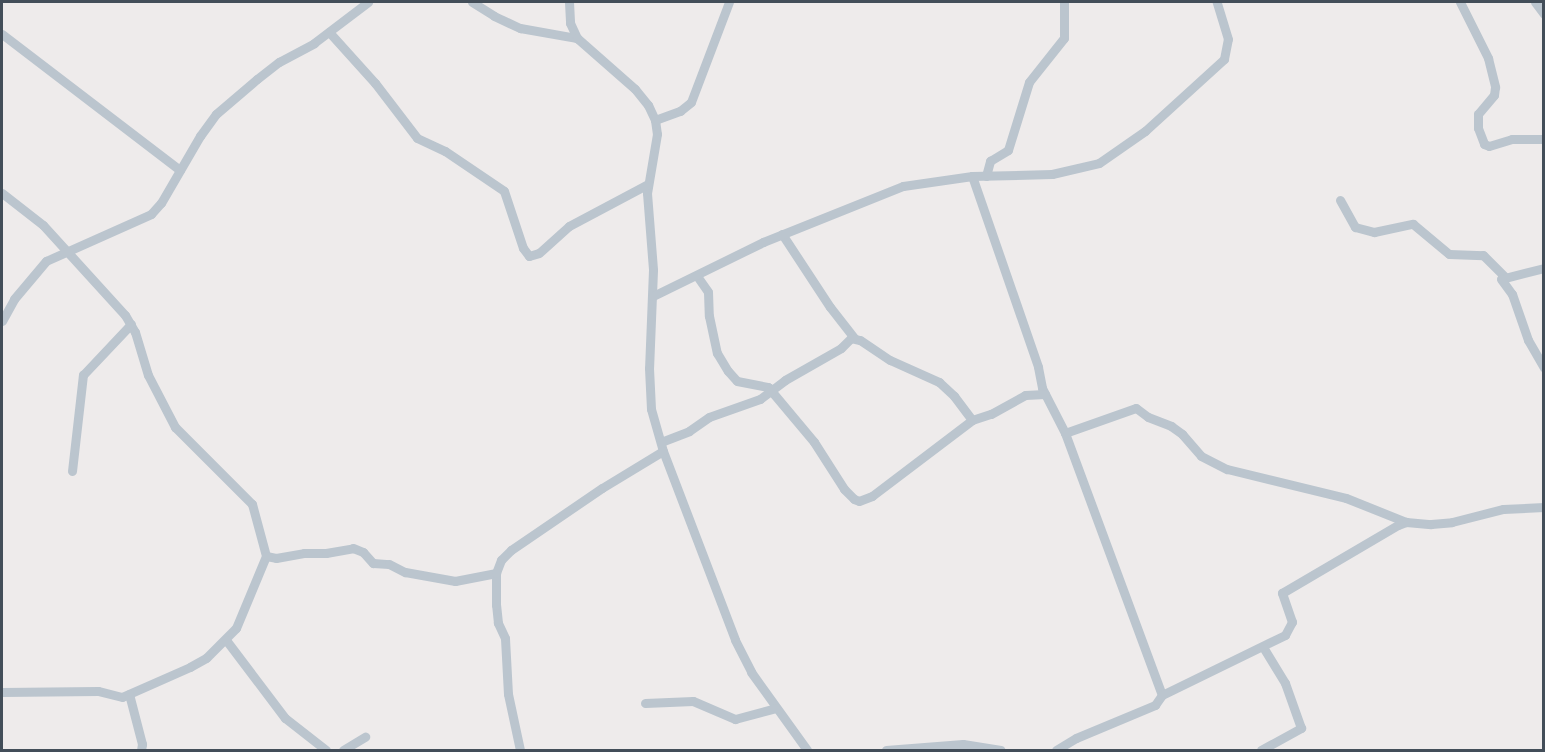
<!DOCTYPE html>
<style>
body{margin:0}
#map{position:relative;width:1545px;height:752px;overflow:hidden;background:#eeebeb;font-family:Barlow,sans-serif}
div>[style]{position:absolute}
.minor>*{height:9px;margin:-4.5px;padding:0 4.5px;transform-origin:4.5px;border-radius:4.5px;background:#bbc5ce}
span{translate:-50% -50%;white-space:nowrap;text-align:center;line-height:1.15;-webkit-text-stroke:6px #fff;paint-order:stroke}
.frame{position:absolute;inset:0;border:3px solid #434e59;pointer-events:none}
</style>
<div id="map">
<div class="minor">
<i style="left:472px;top:2px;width:26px;rotate:32deg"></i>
<i style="left:494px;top:16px;width:29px;rotate:25deg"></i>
<i style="left:520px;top:28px;width:58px;rotate:10deg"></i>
<i style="left:569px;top:2px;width:21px;rotate:87deg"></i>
<i style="left:570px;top:23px;width:17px;rotate:65deg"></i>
<i style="left:577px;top:38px;width:77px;rotate:41.3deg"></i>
<i style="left:635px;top:89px;width:21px;rotate:51deg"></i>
<i style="left:648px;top:105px;width:17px;rotate:65deg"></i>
<i style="left:655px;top:120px;width:14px;rotate:82deg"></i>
<i style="left:657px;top:134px;width:60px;rotate:99.6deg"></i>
<i style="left:647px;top:193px;width:77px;rotate:85.5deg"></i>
<i style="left:653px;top:270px;width:98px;rotate:92.3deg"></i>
<i style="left:649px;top:368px;width:41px;rotate:87.2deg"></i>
<i style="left:651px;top:409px;width:44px;rotate:74.1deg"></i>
<i style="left:663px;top:451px;width:202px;rotate:69.1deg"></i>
<i style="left:735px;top:640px;width:36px;rotate:63deg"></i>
<i style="left:751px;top:672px;width:96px;rotate:54.3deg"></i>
<i style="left:1460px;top:2px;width:63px;rotate:63.4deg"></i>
<i style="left:1488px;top:58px;width:30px;rotate:76deg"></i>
<i style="left:1495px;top:87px;width:8px;rotate:97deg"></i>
<i style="left:1494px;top:95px;width:25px;rotate:130deg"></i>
<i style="left:1478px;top:114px;width:14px;rotate:90deg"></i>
<i style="left:1478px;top:128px;width:17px;rotate:69deg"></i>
<i style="left:1484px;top:144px;width:5px;rotate:22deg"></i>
<i style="left:1489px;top:146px;width:24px;rotate:-17deg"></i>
<i style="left:1512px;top:139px;width:32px"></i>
<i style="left:1535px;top:2px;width:15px;rotate:53deg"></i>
<i style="left:329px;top:32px;width:69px;rotate:48deg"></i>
<i style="left:375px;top:83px;width:69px;rotate:52.6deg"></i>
<i style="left:417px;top:138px;width:31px;rotate:25deg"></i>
<i style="left:445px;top:151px;width:71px;rotate:34.1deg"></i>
<i style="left:504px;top:191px;width:60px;rotate:71.6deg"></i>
<i style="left:523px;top:248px;width:10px;rotate:53deg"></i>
<i style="left:529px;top:256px;width:10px;rotate:-17deg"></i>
<i style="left:539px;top:253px;width:40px;rotate:-42deg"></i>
<i style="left:569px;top:226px;width:89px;rotate:-28deg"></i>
<i style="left:2px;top:34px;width:224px;rotate:37.4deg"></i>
<i style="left:655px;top:120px;width:27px;rotate:-20deg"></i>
<i style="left:680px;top:111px;width:14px;rotate:-39deg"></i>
<i style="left:691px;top:102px;width:107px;rotate:-69.2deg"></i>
<i style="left:972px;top:176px;width:202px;rotate:70.9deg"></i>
<i style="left:1038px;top:367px;width:21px;rotate:79deg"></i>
<i style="left:1042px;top:388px;width:51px;rotate:62.9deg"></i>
<i style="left:1065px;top:433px;width:279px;rotate:69.7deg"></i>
<i style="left:986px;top:176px;width:16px;rotate:-75deg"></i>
<i style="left:990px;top:161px;width:21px;rotate:-31deg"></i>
<i style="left:1008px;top:150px;width:71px;rotate:-72.8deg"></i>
<i style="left:1029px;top:82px;width:56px;rotate:-51.5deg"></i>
<i style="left:1064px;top:38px;width:36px;rotate:-90deg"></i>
<i style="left:2px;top:193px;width:52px;rotate:38deg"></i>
<i style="left:43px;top:225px;width:122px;rotate:47.7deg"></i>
<i style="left:125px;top:315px;width:20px;rotate:60deg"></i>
<i style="left:135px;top:332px;width:45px;rotate:73.2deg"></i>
<i style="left:148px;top:375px;width:59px;rotate:62.6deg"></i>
<i style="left:175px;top:427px;width:109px;rotate:45deg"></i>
<i style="left:252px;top:504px;width:54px;rotate:74.9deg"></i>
<i style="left:266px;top:556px;width:78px;rotate:112.6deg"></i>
<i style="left:236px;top:628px;width:42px;rotate:135deg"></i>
<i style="left:206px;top:658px;width:18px;rotate:151deg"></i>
<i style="left:190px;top:667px;width:74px;rotate:156.2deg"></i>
<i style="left:122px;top:697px;width:25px;rotate:-166deg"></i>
<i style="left:98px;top:691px;width:96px;rotate:179.4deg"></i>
<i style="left:1340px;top:200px;width:31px;rotate:61deg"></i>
<i style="left:1355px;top:227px;width:20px;rotate:15deg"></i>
<i style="left:1374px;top:232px;width:40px;rotate:-12deg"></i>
<i style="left:1413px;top:224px;width:47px;rotate:39.8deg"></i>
<i style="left:1449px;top:254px;width:34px;rotate:2deg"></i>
<i style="left:1483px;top:255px;width:31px;rotate:45deg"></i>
<i style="left:782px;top:234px;width:87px;rotate:56.7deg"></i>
<i style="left:830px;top:307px;width:39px;rotate:52deg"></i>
<i style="left:1544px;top:268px;width:44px;rotate:165.7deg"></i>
<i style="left:1501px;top:279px;width:19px;rotate:54deg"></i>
<i style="left:1512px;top:294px;width:49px;rotate:70.8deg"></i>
<i style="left:1528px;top:340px;width:32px;rotate:60deg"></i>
<i style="left:697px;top:276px;width:19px;rotate:55deg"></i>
<i style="left:708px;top:292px;width:24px;rotate:88deg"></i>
<i style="left:709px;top:316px;width:38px;rotate:78deg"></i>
<i style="left:717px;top:353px;width:21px;rotate:59deg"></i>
<i style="left:728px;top:371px;width:13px;rotate:48deg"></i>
<i style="left:737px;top:381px;width:32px;rotate:11deg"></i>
<i style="left:768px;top:387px;width:72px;rotate:50.1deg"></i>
<i style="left:814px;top:442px;width:56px;rotate:57.4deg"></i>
<i style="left:844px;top:489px;width:14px;rotate:45deg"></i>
<i style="left:854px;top:499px;width:5px;rotate:22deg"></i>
<i style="left:859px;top:501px;width:14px;rotate:-21deg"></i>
<i style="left:872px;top:496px;width:126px;rotate:-37.2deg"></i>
<i style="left:653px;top:296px;width:123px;rotate:-26.1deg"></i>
<i style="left:763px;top:242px;width:151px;rotate:-21.8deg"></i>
<i style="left:903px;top:186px;width:70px;rotate:-8.2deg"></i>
<i style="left:972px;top:176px;width:80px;rotate:-1.4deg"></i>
<i style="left:1052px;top:174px;width:48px;rotate:-13.2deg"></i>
<i style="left:1099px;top:163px;width:56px;rotate:-34.8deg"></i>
<i style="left:1145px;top:131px;width:107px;rotate:-42.3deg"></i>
<i style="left:1224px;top:59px;width:20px;rotate:-79deg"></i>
<i style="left:1228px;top:39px;width:39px;rotate:-107deg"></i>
<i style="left:2px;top:321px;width:25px;rotate:-61deg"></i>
<i style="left:14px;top:299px;width:50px;rotate:-49.9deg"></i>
<i style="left:46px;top:261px;width:115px;rotate:-24.1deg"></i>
<i style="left:151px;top:214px;width:15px;rotate:-48deg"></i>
<i style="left:161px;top:203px;width:78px;rotate:-59.8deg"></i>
<i style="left:200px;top:136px;width:27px;rotate:-54deg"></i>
<i style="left:216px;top:114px;width:54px;rotate:-40.5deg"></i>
<i style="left:257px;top:79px;width:28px;rotate:-38deg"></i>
<i style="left:279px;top:62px;width:40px;rotate:-28deg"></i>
<i style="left:314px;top:43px;width:68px;rotate:-37.2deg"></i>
<i style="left:1065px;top:433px;width:75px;rotate:-19.4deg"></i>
<i style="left:1136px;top:408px;width:15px;rotate:37deg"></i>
<i style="left:1148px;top:417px;width:25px;rotate:21deg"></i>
<i style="left:1171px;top:426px;width:14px;rotate:36deg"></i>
<i style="left:1182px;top:434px;width:29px;rotate:49deg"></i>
<i style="left:1201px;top:456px;width:29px;rotate:27deg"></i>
<i style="left:1227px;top:469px;width:122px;rotate:13.7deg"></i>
<i style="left:1346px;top:498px;width:65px;rotate:21.8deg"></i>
<i style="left:661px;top:442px;width:30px;rotate:-21deg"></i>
<i style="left:689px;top:431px;width:24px;rotate:-35deg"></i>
<i style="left:709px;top:417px;width:54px;rotate:-19.4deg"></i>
<i style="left:760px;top:399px;width:31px;rotate:-37deg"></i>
<i style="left:785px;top:380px;width:64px;rotate:-29.7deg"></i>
<i style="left:841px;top:348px;width:14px;rotate:-45deg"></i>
<i style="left:851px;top:338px;width:9px;rotate:13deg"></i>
<i style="left:860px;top:340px;width:36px;rotate:34deg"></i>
<i style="left:890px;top:360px;width:54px;rotate:24.2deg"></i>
<i style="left:939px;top:382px;width:21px;rotate:43deg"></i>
<i style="left:954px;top:396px;width:30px;rotate:53deg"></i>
<i style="left:972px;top:420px;width:20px;rotate:-18deg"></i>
<i style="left:991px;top:414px;width:39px;rotate:-29deg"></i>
<i style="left:1025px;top:395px;width:20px;rotate:-3deg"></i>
<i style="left:72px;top:471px;width:97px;rotate:-83.5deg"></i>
<i style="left:83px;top:375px;width:70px;rotate:-46.7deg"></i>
<i style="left:266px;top:556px;width:10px;rotate:11deg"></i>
<i style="left:276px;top:558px;width:28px;rotate:-10deg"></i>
<i style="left:304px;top:553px;width:22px"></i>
<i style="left:326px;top:553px;width:27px;rotate:-10deg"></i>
<i style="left:353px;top:548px;width:11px;rotate:22deg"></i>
<i style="left:363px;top:552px;width:15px;rotate:48deg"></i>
<i style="left:373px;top:563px;width:16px;rotate:4deg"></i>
<i style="left:389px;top:564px;width:18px;rotate:27deg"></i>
<i style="left:405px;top:572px;width:51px;rotate:10.2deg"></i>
<i style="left:455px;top:581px;width:42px;rotate:-11deg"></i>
<i style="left:226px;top:640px;width:98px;rotate:52.9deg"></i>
<i style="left:285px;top:718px;width:52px;rotate:38deg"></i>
<i style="left:129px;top:694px;width:52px;rotate:75.4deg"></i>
<i style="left:142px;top:744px;width:6px;rotate:99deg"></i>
<i style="left:645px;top:703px;width:48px;rotate:-2.4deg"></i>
<i style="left:693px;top:701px;width:46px;rotate:23.2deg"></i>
<i style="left:735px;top:719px;width:42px;rotate:-15deg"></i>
<i style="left:343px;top:750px;width:26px;rotate:-31deg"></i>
<i style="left:520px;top:750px;width:57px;rotate:-102.1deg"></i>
<i style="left:508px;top:694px;width:56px;rotate:-93.1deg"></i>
<i style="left:505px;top:638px;width:17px;rotate:-115deg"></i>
<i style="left:498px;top:623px;width:18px;rotate:-96deg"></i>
<i style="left:496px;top:605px;width:32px;rotate:-90deg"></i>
<i style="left:496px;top:573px;width:14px;rotate:-69deg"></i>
<i style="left:501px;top:560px;width:14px;rotate:-45deg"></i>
<i style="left:511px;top:550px;width:110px;rotate:-34.3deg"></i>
<i style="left:602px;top:488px;width:71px;rotate:-31.2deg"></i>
<i style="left:886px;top:750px;width:77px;rotate:-4.5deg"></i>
<i style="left:963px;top:744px;width:38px;rotate:9deg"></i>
<i style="left:1056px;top:750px;width:23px;rotate:-31deg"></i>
<i style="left:1076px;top:738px;width:86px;rotate:-22.7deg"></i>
<i style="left:1155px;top:705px;width:12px;rotate:-55deg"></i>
<i style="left:1162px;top:695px;width:137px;rotate:-26deg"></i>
<i style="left:1285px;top:635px;width:15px;rotate:-62deg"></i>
<i style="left:1292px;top:622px;width:31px;rotate:-109deg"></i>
<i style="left:1282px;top:593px;width:134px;rotate:-30.4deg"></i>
<i style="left:1398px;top:525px;width:9px;rotate:-21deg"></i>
<i style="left:1406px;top:522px;width:25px;rotate:5deg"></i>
<i style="left:1431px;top:524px;width:21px;rotate:-5deg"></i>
<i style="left:1452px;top:522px;width:53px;rotate:-14.3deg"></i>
<i style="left:1503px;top:509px;width:41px;rotate:-2.8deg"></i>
<i style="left:1261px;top:750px;width:46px;rotate:-28.8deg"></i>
<i style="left:1301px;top:728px;width:48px;rotate:-109.6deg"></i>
<i style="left:1285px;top:683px;width:42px;rotate:-121.4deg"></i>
</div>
<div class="frame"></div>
</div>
